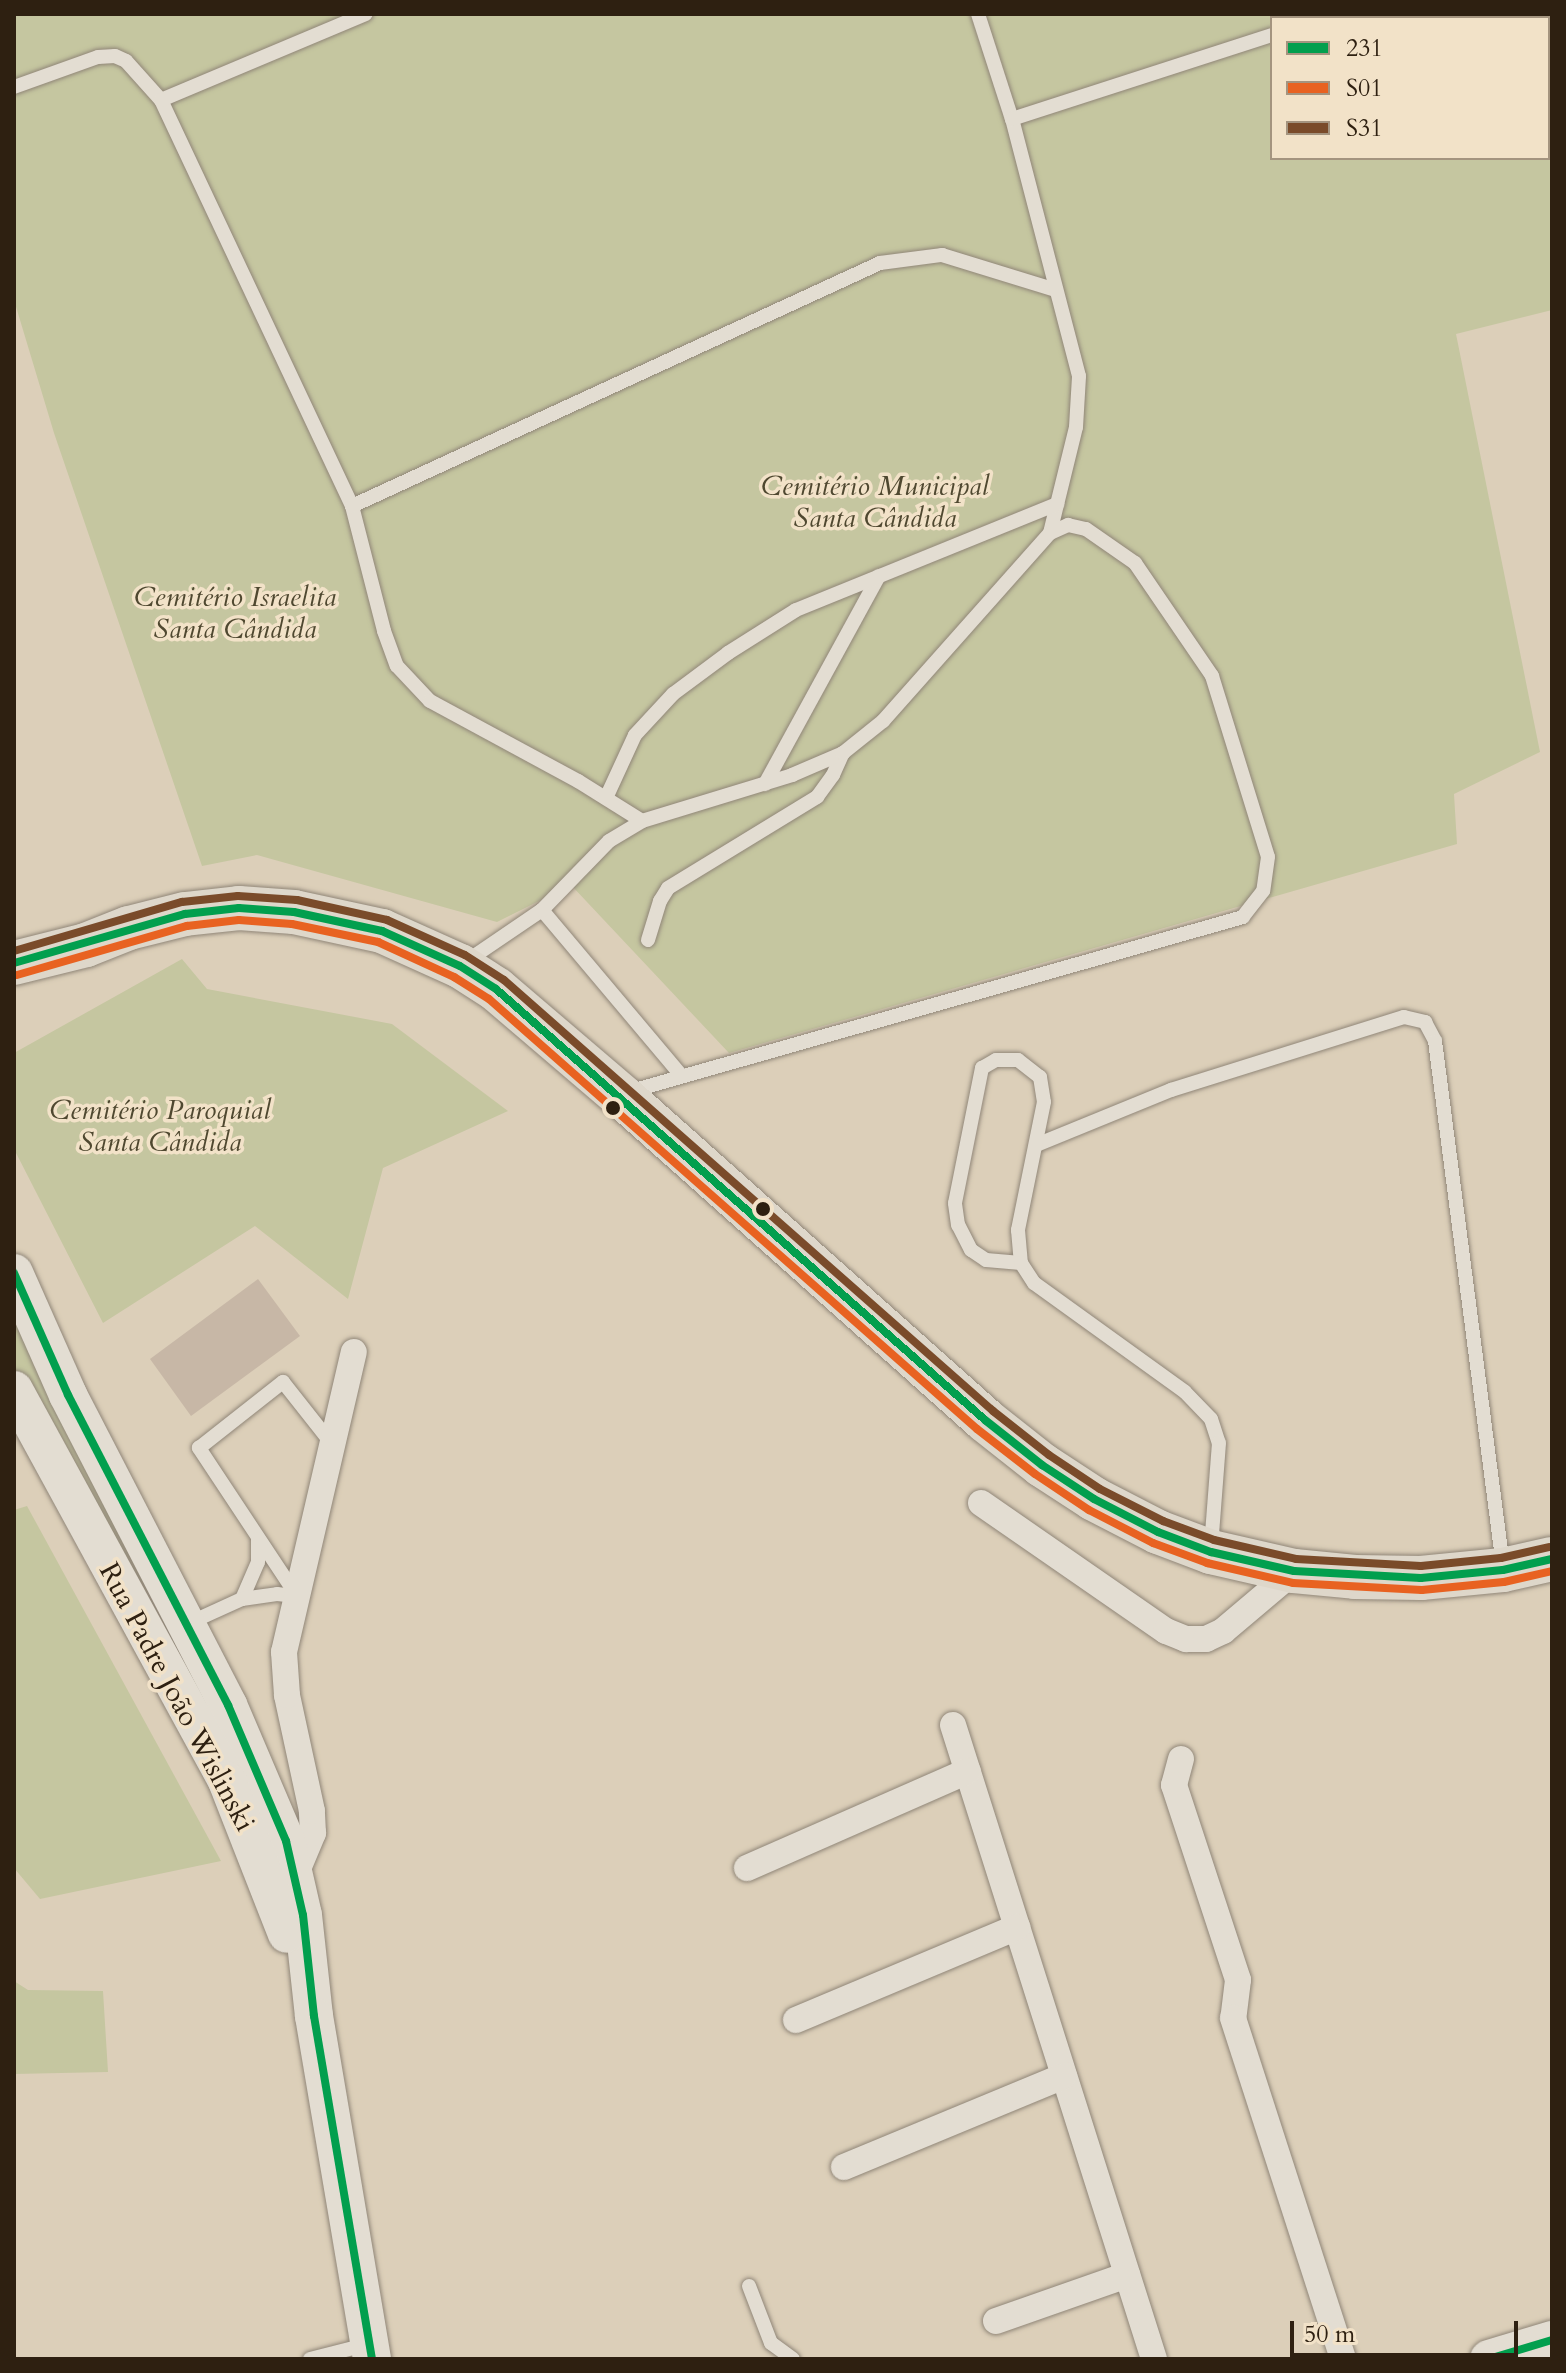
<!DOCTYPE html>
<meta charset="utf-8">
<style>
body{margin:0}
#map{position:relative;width:1566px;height:2373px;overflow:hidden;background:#dccfb9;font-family:Cardo,serif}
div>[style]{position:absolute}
.green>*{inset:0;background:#c5c6a0}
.building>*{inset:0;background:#c7b7a6}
.roads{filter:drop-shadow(0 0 2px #908678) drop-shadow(0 0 2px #908678)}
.service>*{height:14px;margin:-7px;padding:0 7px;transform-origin:7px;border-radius:7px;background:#e3ddd2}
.minor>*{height:26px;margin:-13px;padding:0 13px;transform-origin:13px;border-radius:13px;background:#e3ddd2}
.secondary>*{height:38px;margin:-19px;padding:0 19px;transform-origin:19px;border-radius:19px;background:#e3ddd2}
.trunk>*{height:44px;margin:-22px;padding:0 22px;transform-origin:22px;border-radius:22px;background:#ded7ca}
.bus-1>*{height:8px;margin:-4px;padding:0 4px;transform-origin:4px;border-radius:4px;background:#029f4e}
.bus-2>*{height:8px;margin:-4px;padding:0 4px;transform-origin:4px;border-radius:4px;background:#e86221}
.bus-3>*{height:8px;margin:-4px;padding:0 4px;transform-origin:4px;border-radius:4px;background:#7a4b2a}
.dots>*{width:22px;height:22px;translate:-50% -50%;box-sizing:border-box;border:4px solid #f2e2c8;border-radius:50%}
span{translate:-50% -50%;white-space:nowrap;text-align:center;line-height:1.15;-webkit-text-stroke:7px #f2e2c8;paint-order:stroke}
.park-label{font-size:28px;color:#4f4830;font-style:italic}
.street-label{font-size:28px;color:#2e2011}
.frame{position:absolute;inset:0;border:16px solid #2e2011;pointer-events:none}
.legend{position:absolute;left:1270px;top:16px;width:280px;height:144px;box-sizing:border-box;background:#f2e2c8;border:2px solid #a4947f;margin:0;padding:10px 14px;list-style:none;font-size:24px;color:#2e2011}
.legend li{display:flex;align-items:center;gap:16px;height:40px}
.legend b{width:40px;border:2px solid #a4947f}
.scale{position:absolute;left:1290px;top:2321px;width:228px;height:36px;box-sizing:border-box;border:4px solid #2e2011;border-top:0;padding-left:10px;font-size:24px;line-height:28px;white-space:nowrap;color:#2e2011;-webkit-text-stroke:6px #f2e2c8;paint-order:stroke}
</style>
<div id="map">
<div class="green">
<i style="clip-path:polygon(evenodd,14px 14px,1552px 14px,1552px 310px,1456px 334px,1540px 752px,1454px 794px,1457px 844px,729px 1053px,571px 885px,497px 922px,257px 855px,202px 866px,54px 433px,14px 300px,14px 14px,1272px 18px,1548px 18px,1548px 158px,1272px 158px,1272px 18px)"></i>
<i style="clip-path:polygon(182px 959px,207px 989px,392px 1024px,508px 1111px,383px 1168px,348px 1299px,255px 1226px,103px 1323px,14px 1149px,14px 1053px)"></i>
<i style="clip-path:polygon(14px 1312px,156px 1597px,146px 1591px,14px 1374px)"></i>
<i style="clip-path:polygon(27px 1506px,221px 1861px,40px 1899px,14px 1868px,14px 1510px)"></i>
<i style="clip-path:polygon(14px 1981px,28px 1990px,103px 1991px,108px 2072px,14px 2074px)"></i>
</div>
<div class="building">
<i style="clip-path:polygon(258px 1279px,300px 1336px,191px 1416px,150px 1359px)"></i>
</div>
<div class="roads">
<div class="service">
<i style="left:978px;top:14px;width:110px;rotate:72.1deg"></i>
<i style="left:1325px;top:18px;width:14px;rotate:-17deg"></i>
<i style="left:14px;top:87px;width:89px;rotate:-19.7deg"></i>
<i style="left:98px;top:57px;width:17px;rotate:-3deg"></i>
<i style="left:115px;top:56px;width:12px;rotate:24deg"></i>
<i style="left:126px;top:61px;width:52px;rotate:48.1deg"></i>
<i style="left:161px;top:100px;width:449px;rotate:64.8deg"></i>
<i style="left:352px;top:506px;width:129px;rotate:75.6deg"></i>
<i style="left:384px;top:631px;width:37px;rotate:70deg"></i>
<i style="left:397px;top:666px;width:48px;rotate:46.7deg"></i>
<i style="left:430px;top:701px;width:168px;rotate:28.4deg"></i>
<i style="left:578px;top:781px;width:75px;rotate:32deg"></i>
<i style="left:161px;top:100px;width:222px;rotate:-22.8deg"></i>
<i style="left:352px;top:506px;width:581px;rotate:-24.71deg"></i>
<i style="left:880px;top:263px;width:63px;rotate:-7.4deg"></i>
<i style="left:942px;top:255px;width:119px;rotate:17.1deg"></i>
<i style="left:1050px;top:533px;width:109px;rotate:-76.2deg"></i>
<i style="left:1076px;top:427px;width:51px;rotate:-86.6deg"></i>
<i style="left:1079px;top:376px;width:266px;rotate:-104.6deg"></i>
<i style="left:1012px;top:119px;width:273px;rotate:-17.9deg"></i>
<i style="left:765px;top:784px;width:237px;rotate:-61.3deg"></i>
<i style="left:606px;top:798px;width:69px;rotate:-65.3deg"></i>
<i style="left:635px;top:735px;width:56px;rotate:-47.2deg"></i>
<i style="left:673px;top:694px;width:69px;rotate:-36.7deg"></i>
<i style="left:728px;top:653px;width:80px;rotate:-32.3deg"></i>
<i style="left:796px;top:610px;width:282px;rotate:-22.1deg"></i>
<i style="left:542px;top:910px;width:216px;rotate:49.9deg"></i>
<i style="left:648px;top:940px;width:41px;rotate:-72.9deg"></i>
<i style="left:660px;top:901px;width:15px;rotate:-58deg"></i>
<i style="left:668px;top:888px;width:175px;rotate:-31.4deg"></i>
<i style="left:817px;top:797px;width:27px;rotate:-54deg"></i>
<i style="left:833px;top:775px;width:24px;rotate:-66deg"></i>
<i style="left:464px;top:963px;width:94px;rotate:-34.2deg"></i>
<i style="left:542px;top:910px;width:96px;rotate:-45.8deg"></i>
<i style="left:609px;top:841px;width:39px;rotate:-31deg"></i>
<i style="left:642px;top:821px;width:157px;rotate:-17deg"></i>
<i style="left:792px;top:775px;width:56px;rotate:-23.3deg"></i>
<i style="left:843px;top:753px;width:51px;rotate:-38.7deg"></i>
<i style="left:883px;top:721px;width:251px;rotate:-48.4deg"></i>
<i style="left:1050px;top:533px;width:20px;rotate:-24deg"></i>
<i style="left:1068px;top:525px;width:18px;rotate:13deg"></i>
<i style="left:1086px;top:529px;width:60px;rotate:34.8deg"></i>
<i style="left:1135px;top:563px;width:137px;rotate:55.7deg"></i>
<i style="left:1212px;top:676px;width:189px;rotate:72.8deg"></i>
<i style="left:1268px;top:857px;width:34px;rotate:98deg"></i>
<i style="left:1263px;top:891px;width:33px;rotate:128deg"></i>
<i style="left:1243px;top:917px;width:639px;rotate:164.12deg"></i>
<i style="left:1036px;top:1145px;width:146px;rotate:-22.2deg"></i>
<i style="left:1171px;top:1090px;width:244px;rotate:-17.4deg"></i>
<i style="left:1404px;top:1017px;width:22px;rotate:13deg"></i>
<i style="left:1425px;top:1022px;width:21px;rotate:62deg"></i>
<i style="left:1435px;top:1041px;width:529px;rotate:82.62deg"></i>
<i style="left:1021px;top:1263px;width:35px;rotate:-175deg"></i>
<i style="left:986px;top:1260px;width:18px;rotate:-146deg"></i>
<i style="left:971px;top:1250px;width:28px;rotate:-117deg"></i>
<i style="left:958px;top:1225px;width:22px;rotate:-98deg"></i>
<i style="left:955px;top:1203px;width:138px;rotate:-78.7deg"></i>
<i style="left:982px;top:1068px;width:16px;rotate:-30deg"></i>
<i style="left:996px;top:1060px;width:22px"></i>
<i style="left:1018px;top:1060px;width:28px;rotate:38deg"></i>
<i style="left:1040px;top:1077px;width:25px;rotate:81deg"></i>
<i style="left:1044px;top:1102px;width:131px;rotate:101.5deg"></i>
<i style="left:1018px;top:1230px;width:33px;rotate:85deg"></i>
<i style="left:1021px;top:1263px;width:24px;rotate:57deg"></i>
<i style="left:1034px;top:1283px;width:186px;rotate:35.8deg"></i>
<i style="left:1185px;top:1392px;width:37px;rotate:46deg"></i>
<i style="left:1211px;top:1419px;width:25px;rotate:72deg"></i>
<i style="left:1219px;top:1443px;width:105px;rotate:94.4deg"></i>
<i style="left:297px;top:1596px;width:178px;rotate:-123.5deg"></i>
<i style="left:199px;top:1448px;width:107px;rotate:-38.2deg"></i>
<i style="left:283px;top:1382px;width:79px;rotate:51.7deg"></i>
<i style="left:242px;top:1599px;width:40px;rotate:-66.6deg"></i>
<i style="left:258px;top:1562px;width:23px;rotate:-90deg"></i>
<i style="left:187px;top:1624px;width:60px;rotate:-24.4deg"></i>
<i style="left:242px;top:1599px;width:35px;rotate:-8deg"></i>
<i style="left:277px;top:1594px;width:20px;rotate:6deg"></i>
<i style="left:749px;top:2286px;width:61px;rotate:68.9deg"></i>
<i style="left:771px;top:2343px;width:27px;rotate:36deg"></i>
<i style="left:310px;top:2359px;width:61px;rotate:-14.3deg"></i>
</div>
<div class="minor">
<i style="left:981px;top:1503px;width:225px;rotate:34.7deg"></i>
<i style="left:1166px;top:1631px;width:22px;rotate:22deg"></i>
<i style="left:1186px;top:1639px;width:20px"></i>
<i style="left:1206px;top:1639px;width:19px;rotate:-25deg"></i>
<i style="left:1223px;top:1631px;width:93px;rotate:-40.2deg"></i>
<i style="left:953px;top:1725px;width:665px;rotate:72.41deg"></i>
<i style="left:1181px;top:1759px;width:27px;rotate:105deg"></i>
<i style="left:1174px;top:1785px;width:205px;rotate:71.8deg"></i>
<i style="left:1238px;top:1980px;width:38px;rotate:97deg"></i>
<i style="left:1233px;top:2018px;width:358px;rotate:72.1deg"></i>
<i style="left:747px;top:1868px;width:241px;rotate:-23.7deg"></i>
<i style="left:295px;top:1876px;width:47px;rotate:-67.3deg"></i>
<i style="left:313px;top:1833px;width:22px;rotate:-93deg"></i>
<i style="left:312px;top:1811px;width:119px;rotate:-102.2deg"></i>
<i style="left:287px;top:1695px;width:43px;rotate:-94deg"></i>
<i style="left:284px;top:1652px;width:308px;rotate:-76.9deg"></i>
<i style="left:796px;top:2020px;width:240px;rotate:-22.8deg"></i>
<i style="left:844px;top:2167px;width:238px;rotate:-22.5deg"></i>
<i style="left:996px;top:2321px;width:139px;rotate:-19.3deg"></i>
</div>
<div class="secondary">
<i style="left:14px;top:1273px;width:133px;rotate:66.1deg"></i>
<i style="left:68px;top:1395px;width:349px;rotate:62.7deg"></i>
<i style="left:228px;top:1705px;width:148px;rotate:66.9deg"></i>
<i style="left:286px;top:1841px;width:76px;rotate:77.1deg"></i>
<i style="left:303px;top:1915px;width:102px;rotate:83.8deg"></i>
<i style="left:314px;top:2016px;width:348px;rotate:80.4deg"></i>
<i style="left:14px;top:1390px;width:445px;rotate:61.4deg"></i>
<i style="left:227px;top:1781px;width:164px;rotate:68.6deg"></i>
<i style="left:1489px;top:2359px;width:66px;rotate:-16.8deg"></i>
</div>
<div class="trunk">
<i style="left:14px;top:963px;width:74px;rotate:-14deg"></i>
<i style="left:86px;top:945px;width:46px;rotate:-21.6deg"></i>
<i style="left:129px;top:928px;width:58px;rotate:-14deg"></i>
<i style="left:185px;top:914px;width:54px;rotate:-6.3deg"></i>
<i style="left:239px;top:908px;width:55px;rotate:4.2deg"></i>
<i style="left:294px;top:912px;width:90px;rotate:12.2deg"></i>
<i style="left:382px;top:931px;width:85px;rotate:24.2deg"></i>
<i style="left:460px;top:966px;width:43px;rotate:32.6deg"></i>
<i style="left:496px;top:989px;width:170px;rotate:40.5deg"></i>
<i style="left:625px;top:1099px;width:482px;rotate:41.7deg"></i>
<i style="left:985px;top:1420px;width:73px;rotate:38.3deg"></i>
<i style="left:1042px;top:1465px;width:62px;rotate:33.2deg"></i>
<i style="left:1094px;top:1499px;width:72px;rotate:27.3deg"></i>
<i style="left:1158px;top:1532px;width:57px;rotate:20.7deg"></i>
<i style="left:1211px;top:1552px;width:85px;rotate:12.9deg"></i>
<i style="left:1294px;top:1571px;width:61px;rotate:5.6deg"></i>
<i style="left:1355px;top:1577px;width:66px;rotate:0.9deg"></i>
<i style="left:1421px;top:1578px;width:82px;rotate:-5.6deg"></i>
<i style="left:1503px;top:1570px;width:50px;rotate:-12.7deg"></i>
</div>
</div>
<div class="bus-1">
<i style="left:14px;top:963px;width:178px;rotate:-16deg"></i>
<i style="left:185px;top:914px;width:54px;rotate:-6.3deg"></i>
<i style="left:239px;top:908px;width:55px;rotate:4.2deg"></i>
<i style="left:294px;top:912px;width:90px;rotate:12.2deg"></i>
<i style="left:382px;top:931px;width:85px;rotate:24.2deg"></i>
<i style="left:460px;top:966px;width:43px;rotate:32.6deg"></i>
<i style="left:496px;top:989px;width:652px;rotate:41.39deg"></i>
<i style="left:985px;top:1420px;width:73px;rotate:38.3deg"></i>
<i style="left:1042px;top:1465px;width:62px;rotate:33.2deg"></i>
<i style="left:1094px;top:1499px;width:72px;rotate:27.3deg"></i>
<i style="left:1158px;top:1532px;width:57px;rotate:20.7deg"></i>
<i style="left:1211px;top:1552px;width:85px;rotate:12.9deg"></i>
<i style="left:1294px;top:1571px;width:127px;rotate:3.2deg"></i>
<i style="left:1421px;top:1578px;width:82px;rotate:-5.6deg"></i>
<i style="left:1503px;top:1570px;width:50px;rotate:-12.7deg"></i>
<i style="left:14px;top:1273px;width:133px;rotate:66.1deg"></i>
<i style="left:68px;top:1395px;width:349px;rotate:62.7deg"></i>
<i style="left:228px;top:1705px;width:148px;rotate:66.9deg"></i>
<i style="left:286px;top:1841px;width:76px;rotate:77.1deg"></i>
<i style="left:303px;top:1915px;width:102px;rotate:83.8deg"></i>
<i style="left:314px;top:2016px;width:348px;rotate:80.4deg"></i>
<i style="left:1489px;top:2359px;width:66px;rotate:-16.8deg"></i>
</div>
<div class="bus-2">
<i style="left:17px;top:975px;width:177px;rotate:-16.1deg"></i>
<i style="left:187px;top:926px;width:52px;rotate:-6.6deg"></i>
<i style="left:239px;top:920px;width:53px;rotate:4.3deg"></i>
<i style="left:292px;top:924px;width:88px;rotate:11.8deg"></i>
<i style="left:378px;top:942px;width:84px;rotate:24.7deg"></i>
<i style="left:454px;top:977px;width:41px;rotate:32.2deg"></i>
<i style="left:489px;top:999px;width:650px;rotate:41.38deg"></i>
<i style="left:977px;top:1429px;width:73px;rotate:37.8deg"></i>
<i style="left:1035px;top:1474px;width:65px;rotate:33.7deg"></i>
<i style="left:1089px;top:1510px;width:72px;rotate:27.3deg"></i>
<i style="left:1153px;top:1543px;width:58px;rotate:20.3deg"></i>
<i style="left:1207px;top:1563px;width:88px;rotate:13.1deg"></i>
<i style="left:1293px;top:1583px;width:129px;rotate:3.1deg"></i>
<i style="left:1422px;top:1590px;width:82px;rotate:-5.6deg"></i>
<i style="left:1504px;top:1582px;width:49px;rotate:-12.9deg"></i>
</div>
<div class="bus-3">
<i style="left:14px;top:951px;width:175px;rotate:-16.3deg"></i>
<i style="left:182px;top:902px;width:56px;rotate:-6.1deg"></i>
<i style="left:238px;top:896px;width:59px;rotate:3.9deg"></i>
<i style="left:297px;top:900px;width:92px;rotate:12.5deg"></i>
<i style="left:387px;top:920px;width:85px;rotate:24.2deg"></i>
<i style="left:465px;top:955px;width:46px;rotate:32.7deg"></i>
<i style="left:504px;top:980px;width:652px;rotate:41.39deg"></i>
<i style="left:993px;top:1411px;width:71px;rotate:38.2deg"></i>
<i style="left:1049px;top:1455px;width:61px;rotate:33.7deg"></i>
<i style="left:1100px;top:1489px;width:71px;rotate:26.9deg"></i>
<i style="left:1163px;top:1521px;width:54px;rotate:20.4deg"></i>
<i style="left:1214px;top:1540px;width:84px;rotate:13deg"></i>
<i style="left:1296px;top:1559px;width:125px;rotate:3.2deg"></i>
<i style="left:1421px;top:1566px;width:80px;rotate:-5.7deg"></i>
<i style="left:1501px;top:1558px;width:49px;rotate:-12.9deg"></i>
</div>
<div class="dots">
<i style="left:613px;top:1108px;background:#2e2011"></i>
<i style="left:763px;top:1209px;background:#2e2011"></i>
</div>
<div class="park-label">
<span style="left:875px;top:502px">Cemitério Municipal<br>Santa Cândida</span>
<span style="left:235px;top:613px">Cemitério Israelita<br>Santa Cândida</span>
<span style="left:160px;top:1126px">Cemitério Paroquial<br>Santa Cândida</span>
</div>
<div class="street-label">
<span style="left:177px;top:1697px;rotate:62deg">Rua Padre João Wislinski</span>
</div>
<div class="frame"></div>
<ul class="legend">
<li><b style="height:10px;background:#029f4e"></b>231</li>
<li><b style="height:10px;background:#e86221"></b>S01</li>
<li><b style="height:10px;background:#7a4b2a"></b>S31</li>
</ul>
<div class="scale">50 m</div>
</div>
